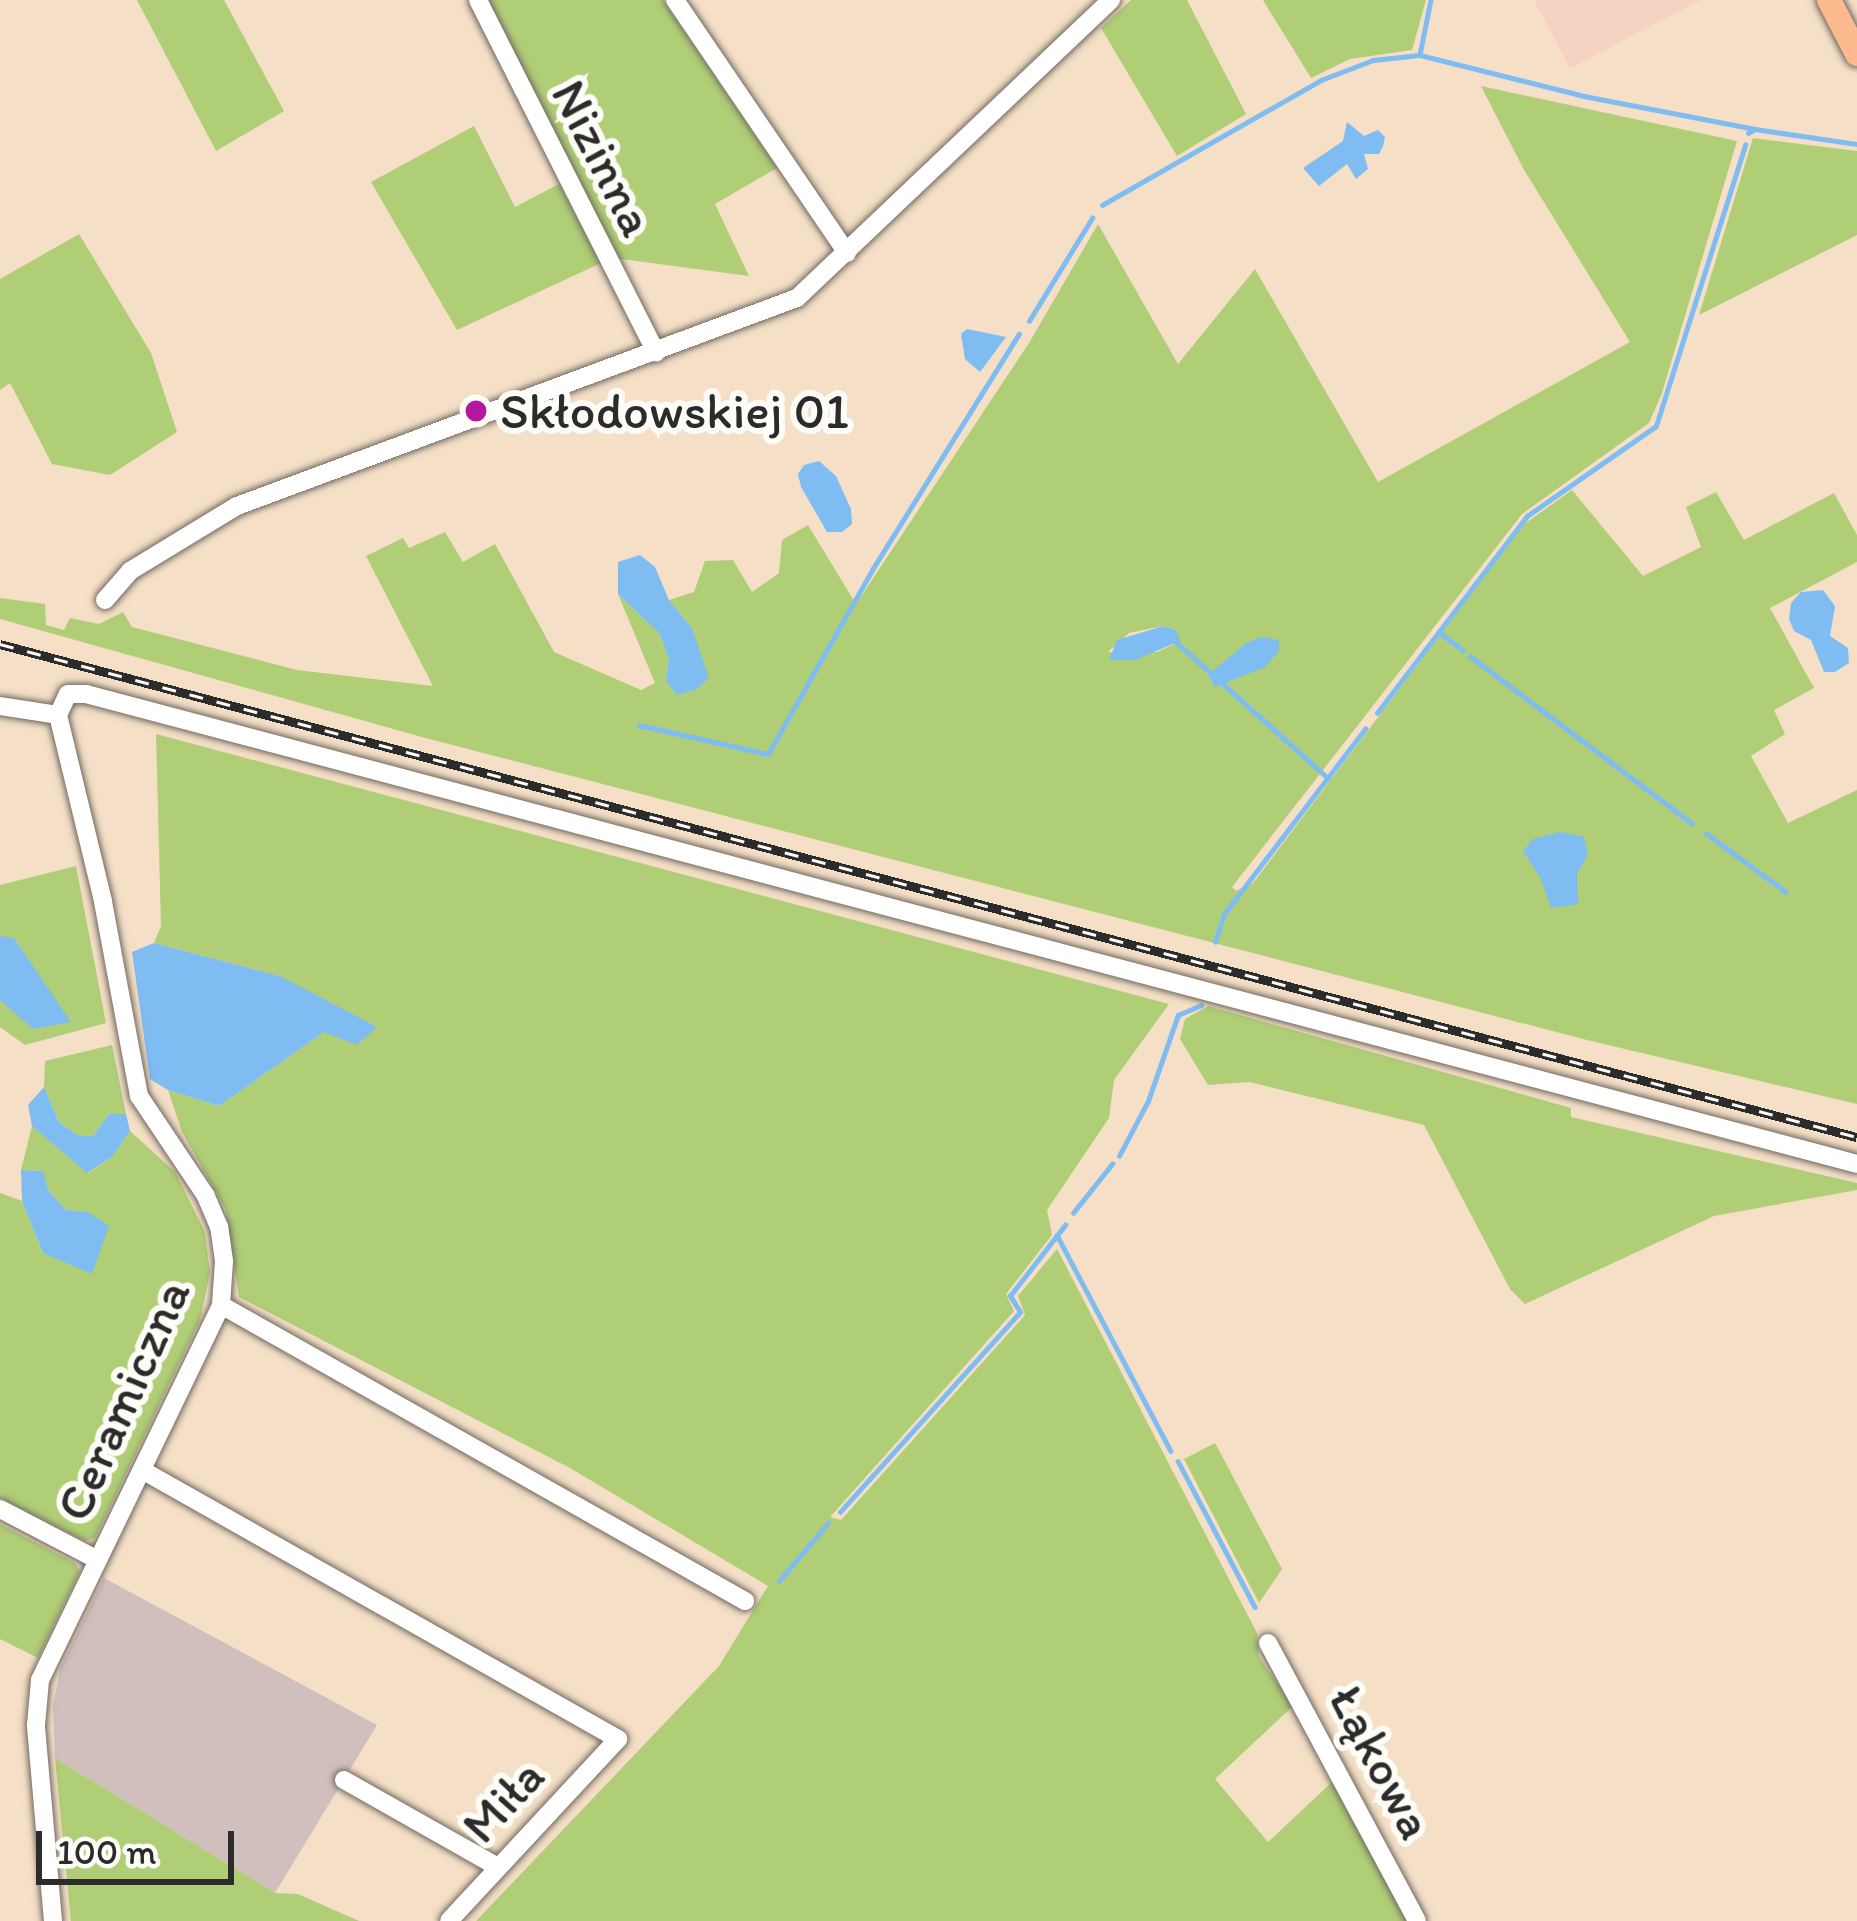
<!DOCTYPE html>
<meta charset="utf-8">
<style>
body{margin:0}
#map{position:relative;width:1857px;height:1921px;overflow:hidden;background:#f5dfc6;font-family:Itim,sans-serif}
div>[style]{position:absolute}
.built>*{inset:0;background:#f5d2c2}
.industrial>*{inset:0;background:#d1bfbd}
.green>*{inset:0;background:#afce76}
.water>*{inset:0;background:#7fbcf2}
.stream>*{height:4.5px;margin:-2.25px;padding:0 2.25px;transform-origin:2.25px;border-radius:2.25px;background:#7fbcf2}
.roads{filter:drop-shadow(0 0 3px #726a61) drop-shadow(0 0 3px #726a61)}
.minor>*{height:18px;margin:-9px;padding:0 9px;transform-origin:9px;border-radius:9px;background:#fff}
.major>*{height:24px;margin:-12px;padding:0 12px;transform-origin:12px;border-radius:12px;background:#fcba8e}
.rail>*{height:9px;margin-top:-4.5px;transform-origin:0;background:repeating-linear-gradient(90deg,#fdfcf7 0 14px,#2b2b2b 0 28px);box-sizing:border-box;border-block:3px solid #2b2b2b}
.dots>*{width:33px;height:33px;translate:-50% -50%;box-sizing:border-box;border:6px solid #fdfcf7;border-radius:50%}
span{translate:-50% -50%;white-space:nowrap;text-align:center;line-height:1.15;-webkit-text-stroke:12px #fdfcf7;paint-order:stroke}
.street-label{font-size:51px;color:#2b2b2b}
.poi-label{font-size:51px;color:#2b2b2b}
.left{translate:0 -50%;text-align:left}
.scale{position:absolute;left:36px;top:1831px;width:198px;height:54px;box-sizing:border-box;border:6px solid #2b2b2b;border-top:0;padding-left:15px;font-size:36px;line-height:42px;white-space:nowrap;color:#2b2b2b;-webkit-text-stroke:9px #fdfcf7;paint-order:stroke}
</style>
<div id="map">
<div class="built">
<i style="clip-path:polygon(1534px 0,1701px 0,1570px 68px)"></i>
</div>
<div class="industrial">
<i style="clip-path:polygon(104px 1578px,377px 1725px,275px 1893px,55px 1758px,53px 1706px,60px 1669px)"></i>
</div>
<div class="green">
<i style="clip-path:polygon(137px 0,224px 0,284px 111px,216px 151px)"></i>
<i style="clip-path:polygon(485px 0,663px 0,777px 168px,715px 204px,749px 276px,614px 258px)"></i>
<i style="clip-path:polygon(1131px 0,1187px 0,1246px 114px,1177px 156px,1101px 28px)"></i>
<i style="clip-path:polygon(1263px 0,1426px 0,1412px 50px,1350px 59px,1311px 78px)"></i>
<i style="clip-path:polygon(evenodd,1481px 86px,1737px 141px,1662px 393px,1649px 423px,1522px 514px,1232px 887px,1236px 891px,1253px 883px,1523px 525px,1572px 490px,1643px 576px,1701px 547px,1686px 507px,1716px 492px,1744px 540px,1834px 493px,1857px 535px,1857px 562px,1770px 608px,1814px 688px,1774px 710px,1785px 734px,1751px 756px,1788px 823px,1857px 790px,1857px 1104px,1587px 1040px,422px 737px,0 619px,0 598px,45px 604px,46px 625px,64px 630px,70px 618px,99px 624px,123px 612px,132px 627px,297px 670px,433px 686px,366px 556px,403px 538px,409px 548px,445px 532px,463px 562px,495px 544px,554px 652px,641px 690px,655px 683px,618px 594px,659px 633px,669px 659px,666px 681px,698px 651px,692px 628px,669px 600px,694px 592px,705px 561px,733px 560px,752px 592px,779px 573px,782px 540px,808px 525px,856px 604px,1029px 343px,1098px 224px,1178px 364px,1255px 269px,1378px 482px,1630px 342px,1523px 168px,1481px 86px,1163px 626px,1176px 630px,1179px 642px,1157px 652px,1108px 652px,1129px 633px,1163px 626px)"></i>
<i style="clip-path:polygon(474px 126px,515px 207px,559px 184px,601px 263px,457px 330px,371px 182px)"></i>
<i style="clip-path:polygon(1753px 138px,1857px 151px,1857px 235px,1699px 315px)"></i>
<i style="clip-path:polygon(79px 234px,151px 353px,177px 432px,110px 475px,52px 464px,10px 383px,0 390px,0 279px)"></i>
<i style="clip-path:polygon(156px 734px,1169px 1004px,1114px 1080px,1109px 1118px,1047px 1210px,1052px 1235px,1006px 1294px,1014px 1311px,830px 1517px,841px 1520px,1025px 1315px,1018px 1296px,1057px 1249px,1257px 1633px,1259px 1657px,1293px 1706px,1215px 1779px,1268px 1842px,1332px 1782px,1408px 1921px,476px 1921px,719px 1666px,768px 1586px,570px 1468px,239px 1297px,226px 1210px,182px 1132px,168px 1090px,219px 1106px,324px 1032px,280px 976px,154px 943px,161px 926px)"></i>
<i style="clip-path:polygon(76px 866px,106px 1023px,25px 1045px,0 1027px,0 885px)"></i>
<i style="clip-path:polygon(1208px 1006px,1571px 1108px,1571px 1117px,1857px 1183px,1857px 1190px,1714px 1216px,1525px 1304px,1510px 1289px,1424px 1125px,1250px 1082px,1208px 1085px,1180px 1039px,1185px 1019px)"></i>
<i style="clip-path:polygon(112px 1045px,126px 1114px,109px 1114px,93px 1136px,79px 1136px,59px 1122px,44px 1087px,45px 1061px)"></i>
<i style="clip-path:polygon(32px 1126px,88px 1173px,112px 1157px,130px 1131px,175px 1172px,205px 1232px,210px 1273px,200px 1320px,95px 1538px,85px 1541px,0 1498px,0 1193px,22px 1201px,43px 1253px,88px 1212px,66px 1210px,48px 1190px,42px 1171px,21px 1170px)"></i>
<i style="clip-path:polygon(1215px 1443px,1282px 1569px,1259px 1603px,1184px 1459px)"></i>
<i style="clip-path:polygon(0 1524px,75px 1563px,80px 1571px,38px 1658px,0 1639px)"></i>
<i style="clip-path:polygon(55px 1758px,275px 1893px,298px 1894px,359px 1921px,71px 1921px)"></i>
</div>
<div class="water">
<i style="clip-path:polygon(1347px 122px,1364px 136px,1378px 130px,1385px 137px,1383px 146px,1379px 154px,1364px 154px,1368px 169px,1356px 179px,1347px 164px,1319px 186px,1303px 168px,1343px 141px)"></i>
<i style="clip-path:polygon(967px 329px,1006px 337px,980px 372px,965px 359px,961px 334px)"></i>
<i style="clip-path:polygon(819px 461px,836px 476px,851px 509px,852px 524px,842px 532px,827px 532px,801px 487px,798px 474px,804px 465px)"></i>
<i style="clip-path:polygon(640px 555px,655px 567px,669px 600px,692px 628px,709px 678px,697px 689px,677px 695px,666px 681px,669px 659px,659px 633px,618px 594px,618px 562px)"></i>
<i style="clip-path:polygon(1823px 590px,1835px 606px,1830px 636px,1848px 648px,1849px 663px,1835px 672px,1824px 672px,1811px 640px,1794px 631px,1789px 619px,1791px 603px,1801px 592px)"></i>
<i style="clip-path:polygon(1163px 626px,1176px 630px,1180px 641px,1135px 660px,1109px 660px,1117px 640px)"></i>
<i style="clip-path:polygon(1262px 637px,1279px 640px,1279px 651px,1265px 667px,1215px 687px,1209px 677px,1215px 669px,1246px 643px)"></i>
<i style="clip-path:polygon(1560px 832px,1584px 837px,1588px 854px,1577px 874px,1578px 904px,1551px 908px,1541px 879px,1523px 851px,1533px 839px)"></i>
<i style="clip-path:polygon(0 936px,14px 938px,71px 1022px,33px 1029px,0 1000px)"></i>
<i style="clip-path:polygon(154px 943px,280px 976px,377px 1027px,357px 1045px,324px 1032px,219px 1106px,168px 1090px,150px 1079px,132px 952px)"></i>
<i style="clip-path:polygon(44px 1087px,59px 1122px,79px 1136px,93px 1136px,109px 1114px,126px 1114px,130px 1131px,112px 1157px,87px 1173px,32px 1126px,28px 1105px)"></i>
<i style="clip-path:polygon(21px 1170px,43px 1171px,48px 1190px,66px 1210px,88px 1212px,109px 1226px,92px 1274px,43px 1253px,22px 1201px)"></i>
</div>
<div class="stream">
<i style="left:1431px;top:0;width:56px;rotate:101.3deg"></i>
<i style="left:1420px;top:55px;width:169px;rotate:14deg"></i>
<i style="left:1584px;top:96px;width:174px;rotate:10.9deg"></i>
<i style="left:1748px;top:133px;width:8px;rotate:-30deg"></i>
<i style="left:1755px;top:129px;width:103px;rotate:8.4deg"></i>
<i style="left:1102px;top:205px;width:252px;rotate:-29.7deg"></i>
<i style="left:1321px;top:80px;width:56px;rotate:-21deg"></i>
<i style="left:1373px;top:60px;width:46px;rotate:-6.2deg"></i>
<i style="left:1029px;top:321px;width:121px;rotate:-58.5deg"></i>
<i style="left:1439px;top:632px;width:30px;rotate:37deg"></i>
<i style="left:1176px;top:642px;width:48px;rotate:41.6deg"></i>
<i style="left:1470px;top:656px;width:278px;rotate:37deg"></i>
<i style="left:1221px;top:682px;width:144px;rotate:41.9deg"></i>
<i style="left:1377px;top:713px;width:248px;rotate:-52.7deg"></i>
<i style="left:1527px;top:516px;width:157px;rotate:-34.9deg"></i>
<i style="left:1656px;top:426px;width:295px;rotate:-72.4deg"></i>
<i style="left:639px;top:725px;width:132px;rotate:12.7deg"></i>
<i style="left:768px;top:754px;width:211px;rotate:-60.5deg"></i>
<i style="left:872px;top:570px;width:278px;rotate:-58.1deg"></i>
<i style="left:1706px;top:833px;width:99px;rotate:36.4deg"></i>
<i style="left:1215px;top:942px;width:29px;rotate:-72deg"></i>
<i style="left:1224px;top:914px;width:233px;rotate:-52.7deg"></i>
<i style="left:1119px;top:1156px;width:62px;rotate:-62.2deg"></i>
<i style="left:1148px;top:1101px;width:91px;rotate:-70.8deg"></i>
<i style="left:1178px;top:1015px;width:25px;rotate:-23deg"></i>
<i style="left:1073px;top:1213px;width:63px;rotate:-51.5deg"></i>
<i style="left:1057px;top:1235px;width:244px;rotate:62.2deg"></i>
<i style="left:1178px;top:1461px;width:165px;rotate:62.2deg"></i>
<i style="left:840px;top:1512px;width:269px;rotate:-48deg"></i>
<i style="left:1020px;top:1312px;width:19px;rotate:-122deg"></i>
<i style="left:1010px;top:1296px;width:90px;rotate:-52.2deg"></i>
<i style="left:779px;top:1581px;width:76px;rotate:-49.8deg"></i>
</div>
<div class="roads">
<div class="minor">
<i style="left:478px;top:0;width:395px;rotate:63.2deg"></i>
<i style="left:675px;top:0;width:306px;rotate:55.8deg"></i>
<i style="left:105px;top:600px;width:38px;rotate:-49deg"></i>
<i style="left:130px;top:571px;width:125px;rotate:-31.3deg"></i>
<i style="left:237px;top:506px;width:597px;rotate:-20.38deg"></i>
<i style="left:797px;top:298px;width:433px;rotate:-43.5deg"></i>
<i style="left:0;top:706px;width:59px;rotate:8.8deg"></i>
<i style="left:221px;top:1305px;width:602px;rotate:29.46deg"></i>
<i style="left:142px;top:1470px;width:547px;rotate:29.47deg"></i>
<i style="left:618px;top:1739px;width:248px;rotate:132.9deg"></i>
<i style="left:0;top:1509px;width:110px;rotate:27.5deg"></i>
<i style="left:1268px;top:1643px;width:315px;rotate:61.8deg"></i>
<i style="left:344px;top:1780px;width:177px;rotate:29.5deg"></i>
<i style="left:53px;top:1921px;width:197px;rotate:-95deg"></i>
<i style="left:36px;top:1725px;width:45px;rotate:-84.9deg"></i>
<i style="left:40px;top:1680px;width:416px;rotate:-64.2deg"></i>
<i style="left:221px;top:1305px;width:44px;rotate:-86.1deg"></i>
<i style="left:224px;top:1261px;width:34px;rotate:-98deg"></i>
<i style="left:219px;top:1227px;width:34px;rotate:-113deg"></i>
<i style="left:206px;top:1196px;width:120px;rotate:-123.8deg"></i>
<i style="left:139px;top:1096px;width:198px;rotate:-100.5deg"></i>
<i style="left:103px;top:901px;width:191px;rotate:-103.6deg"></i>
<i style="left:58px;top:715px;width:23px;rotate:-65deg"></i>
<i style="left:68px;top:694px;width:18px"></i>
<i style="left:86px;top:694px;width:1832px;rotate:14.86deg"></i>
</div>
<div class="major">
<i style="left:1829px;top:0;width:61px;rotate:62.6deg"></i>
</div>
</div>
<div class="rail">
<i style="left:0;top:644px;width:1921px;rotate:14.87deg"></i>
</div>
<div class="dots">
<i style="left:476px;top:411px;background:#b5179e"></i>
</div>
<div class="street-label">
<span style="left:603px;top:158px;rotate:63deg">Nizinna</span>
<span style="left:123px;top:1400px;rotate:-66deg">Ceramiczna</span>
<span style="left:1381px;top:1762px;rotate:62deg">Łąkowa</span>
<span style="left:503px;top:1801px;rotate:-47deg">Miła</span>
</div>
<div class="poi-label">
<span class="left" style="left:500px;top:411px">Skłodowskiej 01</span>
</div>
<div class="scale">100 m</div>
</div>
